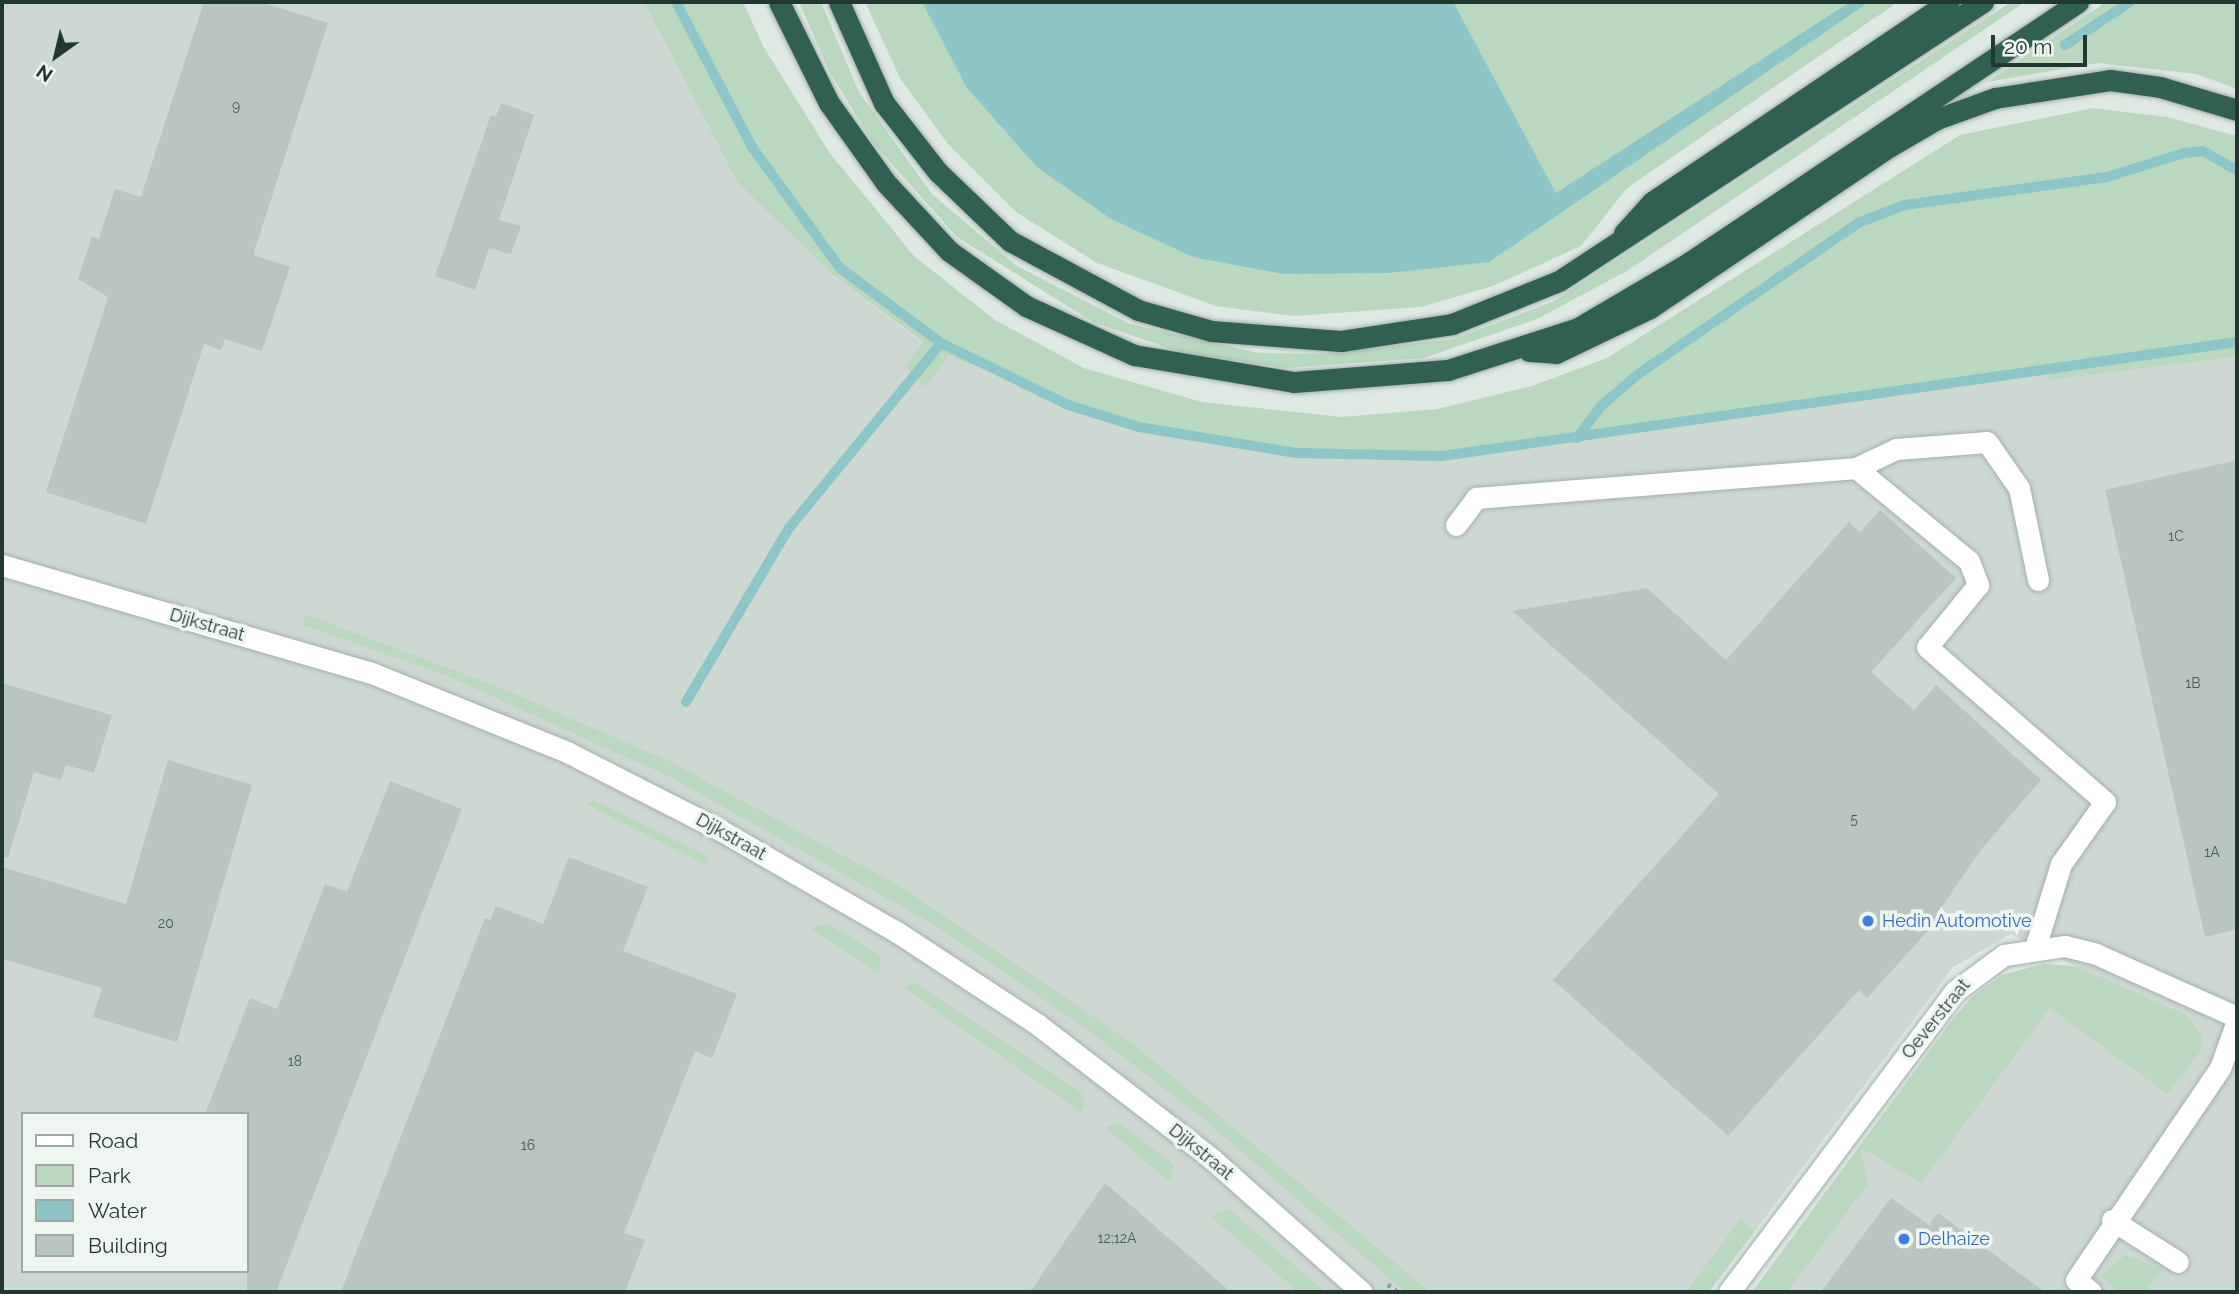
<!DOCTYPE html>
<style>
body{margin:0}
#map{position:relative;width:2239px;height:1294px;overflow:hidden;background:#dfe9e4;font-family:Raleway,sans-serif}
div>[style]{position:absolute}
.built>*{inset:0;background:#ced8d3}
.green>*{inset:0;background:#bad8bf}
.water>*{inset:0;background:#8dc5c9}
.stream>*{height:10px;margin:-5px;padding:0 5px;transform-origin:5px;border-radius:5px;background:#8dc5c9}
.building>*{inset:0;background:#b8c6bf}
.path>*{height:4.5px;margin-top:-2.25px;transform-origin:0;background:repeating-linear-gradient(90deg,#83a99a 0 3.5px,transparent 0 8.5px)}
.roads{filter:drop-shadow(0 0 2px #a3b0aa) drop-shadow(0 0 2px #a3b0aa)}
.minor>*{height:21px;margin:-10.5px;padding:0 10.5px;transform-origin:10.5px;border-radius:10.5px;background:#fff}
.highway>*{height:21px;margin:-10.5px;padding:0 10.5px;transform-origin:10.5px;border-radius:10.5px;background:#316052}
.dots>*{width:19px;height:19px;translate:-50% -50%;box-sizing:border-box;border:4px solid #eff6f2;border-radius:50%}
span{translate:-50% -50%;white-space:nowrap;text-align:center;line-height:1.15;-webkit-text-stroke:7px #eff6f2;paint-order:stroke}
.number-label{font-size:14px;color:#485b53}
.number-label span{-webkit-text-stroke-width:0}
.street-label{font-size:18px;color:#22372f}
.shop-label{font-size:18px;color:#366cbe}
.left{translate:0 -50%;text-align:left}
.frame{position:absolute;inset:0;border:4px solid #22372f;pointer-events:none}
.legend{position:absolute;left:21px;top:1112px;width:228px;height:161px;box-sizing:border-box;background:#eff6f2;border:2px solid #9daaa4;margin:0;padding:9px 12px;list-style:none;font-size:21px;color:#22372f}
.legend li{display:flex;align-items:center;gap:14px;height:35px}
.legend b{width:35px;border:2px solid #9daaa4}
.north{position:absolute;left:21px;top:21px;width:70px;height:70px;-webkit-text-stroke:5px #eff6f2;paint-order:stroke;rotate:214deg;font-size:19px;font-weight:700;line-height:28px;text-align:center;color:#22372f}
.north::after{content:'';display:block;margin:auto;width:24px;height:32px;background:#22372f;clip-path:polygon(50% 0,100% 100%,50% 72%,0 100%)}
.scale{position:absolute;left:1991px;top:35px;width:96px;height:32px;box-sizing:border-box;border:4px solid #22372f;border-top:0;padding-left:9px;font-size:21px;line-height:24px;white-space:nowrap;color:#22372f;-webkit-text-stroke:5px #eff6f2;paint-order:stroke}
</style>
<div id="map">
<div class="built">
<i style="clip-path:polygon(evenodd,2px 2px,644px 2px,737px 182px,829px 272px,923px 343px,925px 386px,948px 356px,1212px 441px,1296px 453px,1442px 456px,2237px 342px,2237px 1292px,1788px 1292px,1868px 1184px,1859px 1147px,1972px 997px,2002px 975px,2044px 964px,2075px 966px,2011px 934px,1953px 967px,1709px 1292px,2px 1292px,2px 2px,23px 1114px,247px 1114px,247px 1271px,23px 1271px,23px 1114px)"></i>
</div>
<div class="green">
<i style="clip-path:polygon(644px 2px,743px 2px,763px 46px,829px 152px,914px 256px,995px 320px,1084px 368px,1202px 402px,1341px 417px,1437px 409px,1532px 386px,1607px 358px,1960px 135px,2093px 108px,2167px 117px,2237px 136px,2237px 356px,2050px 380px,2046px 368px,1442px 456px,1296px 453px,1139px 427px,949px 356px,925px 387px,905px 366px,923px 342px,829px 272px,737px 182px)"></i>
<i style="clip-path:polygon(799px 2px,821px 2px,859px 92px,932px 194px,1017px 266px,1130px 324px,1259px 353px,1323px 354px,1454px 339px,1554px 301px,2011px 2px,2025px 2px,1627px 271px,1537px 319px,1424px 358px,1286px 368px,1180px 352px,1093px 322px,957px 237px,874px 144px,829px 71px)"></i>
<i style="clip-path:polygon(865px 2px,1898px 2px,1627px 188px,1581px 246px,1493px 286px,1421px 307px,1294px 316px,1216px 306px,1097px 263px,1016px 212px,947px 143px,900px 78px)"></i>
<i style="clip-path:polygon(2106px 2px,2237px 2px,2237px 89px,2196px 74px,2098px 63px,1987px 82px)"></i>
<i style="clip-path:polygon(305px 614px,501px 688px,669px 761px,905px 889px,1132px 1043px,1430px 1292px,1405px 1292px,1202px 1118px,1088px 1030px,936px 926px,668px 776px,445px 675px,303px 625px)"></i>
<i style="clip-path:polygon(593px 800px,709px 857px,706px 865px,587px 805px)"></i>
<i style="clip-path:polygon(827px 923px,881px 956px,879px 973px,811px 929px)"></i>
<i style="clip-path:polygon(2044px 964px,2077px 967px,2186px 1015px,2201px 1034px,2202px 1049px,2167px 1094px,2050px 1008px,1921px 1183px,1860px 1147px,1868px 1184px,1788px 1292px,1752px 1292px,1953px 1019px,1972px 997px,2002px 975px)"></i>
<i style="clip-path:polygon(912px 981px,1081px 1092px,1085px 1103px,1080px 1112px,904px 988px)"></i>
<i style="clip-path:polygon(1118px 1122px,1174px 1165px,1170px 1182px,1105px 1128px)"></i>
<i style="clip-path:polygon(1229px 1209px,1295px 1266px,1325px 1292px,1298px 1292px,1210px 1216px)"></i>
<i style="clip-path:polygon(1741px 1218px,1754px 1232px,1709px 1292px,1686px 1292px)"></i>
<i style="clip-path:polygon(2125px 1255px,2164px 1269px,2148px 1286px,2153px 1292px,2119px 1292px,2101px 1276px)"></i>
</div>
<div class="water">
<i style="clip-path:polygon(922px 2px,1453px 2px,1556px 193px,1850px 2px,1869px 2px,1489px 262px,1389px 273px,1283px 274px,1193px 257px,1111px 219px,1037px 167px,967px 88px)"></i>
</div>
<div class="stream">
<i style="left:676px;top:2px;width:164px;rotate:62.3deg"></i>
<i style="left:752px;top:147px;width:150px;rotate:54deg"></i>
<i style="left:840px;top:268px;width:126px;rotate:36.6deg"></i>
<i style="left:941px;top:343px;width:141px;rotate:26deg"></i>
<i style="left:1068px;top:405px;width:74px;rotate:17.2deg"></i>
<i style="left:1139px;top:427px;width:159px;rotate:9.4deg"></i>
<i style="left:1296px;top:453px;width:146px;rotate:1.2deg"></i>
<i style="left:1442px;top:456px;width:803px;rotate:-8.16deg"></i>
<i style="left:2065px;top:45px;width:78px;rotate:-33.5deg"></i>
<i style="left:1577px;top:438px;width:39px;rotate:-53deg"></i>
<i style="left:1600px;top:407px;width:49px;rotate:-40.9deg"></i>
<i style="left:1637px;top:375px;width:270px;rotate:-34.5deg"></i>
<i style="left:1860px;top:222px;width:48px;rotate:-20.7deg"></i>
<i style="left:1905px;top:205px;width:204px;rotate:-7.9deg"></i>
<i style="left:2107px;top:177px;width:81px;rotate:-17.3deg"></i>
<i style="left:2184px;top:153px;width:19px;rotate:-6deg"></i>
<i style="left:2203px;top:151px;width:39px;rotate:30deg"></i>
<i style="left:686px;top:702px;width:202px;rotate:-59.4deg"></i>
<i style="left:789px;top:528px;width:239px;rotate:-50.6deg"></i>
</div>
<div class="building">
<i style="clip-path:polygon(204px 2px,261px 2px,328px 23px,253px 255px,290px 267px,262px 351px,225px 339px,221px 350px,204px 344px,146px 524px,46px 492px,108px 297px,78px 279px,92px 236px,99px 239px,115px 189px,141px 197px)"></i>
<i style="clip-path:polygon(501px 103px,534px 115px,499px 220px,521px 226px,511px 254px,489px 248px,475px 290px,435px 276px,491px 115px,496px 116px)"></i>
<i style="clip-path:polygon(2237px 460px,2237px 929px,2205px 937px,2105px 490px)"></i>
<i style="clip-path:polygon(1880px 510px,1956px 578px,1871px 672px,1914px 710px,1936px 685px,2041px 780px,1980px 851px,1939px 911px,1943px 914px,1867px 998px,1859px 990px,1728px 1136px,1553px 980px,1719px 794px,1512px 611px,1647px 588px,1726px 660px,1849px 522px,1860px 532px)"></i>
<i style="clip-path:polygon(2px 683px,112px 715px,94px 773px,66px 765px,61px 780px,34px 772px,8px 858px,2px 857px)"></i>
<i style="clip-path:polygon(168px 760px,252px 785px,177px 1042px,93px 1017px,102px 988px,2px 959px,2px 867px,126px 904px)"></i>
<i style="clip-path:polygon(390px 781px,462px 809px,276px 1292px,247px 1292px,247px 1114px,205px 1114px,250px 998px,277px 1009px,325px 884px,347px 892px)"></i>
<i style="clip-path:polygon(569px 857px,648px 887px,623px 951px,737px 994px,712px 1058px,695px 1051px,624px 1233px,645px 1240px,625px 1292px,341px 1292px,485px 918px,490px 920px,496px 906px,543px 924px)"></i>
<i style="clip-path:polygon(1105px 1183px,1231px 1292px,1030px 1292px)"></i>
<i style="clip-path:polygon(1891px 1198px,1929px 1225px,1938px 1213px,2045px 1292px,1821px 1292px)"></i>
</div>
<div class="path">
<i style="left:1388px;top:1284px;width:13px;rotate:39deg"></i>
</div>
<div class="roads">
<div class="minor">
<i style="left:1856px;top:468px;width:44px;rotate:-25.4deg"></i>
<i style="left:1896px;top:449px;width:91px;rotate:-4.4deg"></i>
<i style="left:1987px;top:442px;width:56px;rotate:55.2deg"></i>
<i style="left:2019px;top:488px;width:94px;rotate:78.3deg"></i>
<i style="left:1456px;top:525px;width:34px;rotate:-53deg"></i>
<i style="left:1476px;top:498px;width:381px;rotate:-4.5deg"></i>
<i style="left:1856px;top:468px;width:146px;rotate:39.5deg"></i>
<i style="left:1969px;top:561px;width:26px;rotate:69deg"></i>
<i style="left:1978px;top:585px;width:80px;rotate:129.4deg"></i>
<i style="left:1927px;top:647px;width:236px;rotate:41deg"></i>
<i style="left:2105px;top:802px;width:76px;rotate:125.4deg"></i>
<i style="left:2061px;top:864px;width:88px;rotate:107.2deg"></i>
<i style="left:2px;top:565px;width:382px;rotate:16.3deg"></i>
<i style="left:369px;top:672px;width:214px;rotate:22deg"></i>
<i style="left:567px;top:752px;width:172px;rotate:27deg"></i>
<i style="left:720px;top:830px;width:204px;rotate:30deg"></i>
<i style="left:897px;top:932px;width:168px;rotate:33.3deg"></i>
<i style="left:1037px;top:1024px;width:221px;rotate:37.6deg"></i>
<i style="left:1212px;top:1159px;width:200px;rotate:41.6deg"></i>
<i style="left:2112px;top:1220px;width:78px;rotate:32.5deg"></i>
<i style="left:1729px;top:1292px;width:375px;rotate:-53.1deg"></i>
<i style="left:1954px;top:992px;width:62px;rotate:-36.5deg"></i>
<i style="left:2004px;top:955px;width:62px;rotate:-8.4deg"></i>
<i style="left:2065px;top:946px;width:32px;rotate:14deg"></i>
<i style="left:2096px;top:954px;width:154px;rotate:24.1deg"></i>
<i style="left:2091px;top:1292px;width:19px;rotate:-141deg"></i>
<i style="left:2076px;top:1280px;width:256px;rotate:-55.8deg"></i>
<i style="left:2220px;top:1068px;width:50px;rotate:-70.1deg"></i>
</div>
<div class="highway">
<i style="left:779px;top:2px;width:113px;rotate:63.7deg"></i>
<i style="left:829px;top:103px;width:98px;rotate:54.5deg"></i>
<i style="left:886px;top:183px;width:93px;rotate:47.2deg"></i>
<i style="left:949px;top:251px;width:95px;rotate:35.5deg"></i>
<i style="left:1026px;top:306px;width:119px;rotate:24.4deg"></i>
<i style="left:1134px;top:355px;width:162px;rotate:9.6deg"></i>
<i style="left:1294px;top:382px;width:154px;rotate:-4.5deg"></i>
<i style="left:1448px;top:370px;width:137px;rotate:-17.9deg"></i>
<i style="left:1578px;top:328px;width:130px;rotate:-30.5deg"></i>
<i style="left:1690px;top:262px;width:467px;rotate:-33.8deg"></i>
<i style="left:839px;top:2px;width:111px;rotate:66deg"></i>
<i style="left:884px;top:103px;width:88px;rotate:52deg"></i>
<i style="left:938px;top:172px;width:100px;rotate:43.8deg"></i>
<i style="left:1010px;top:241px;width:145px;rotate:28.3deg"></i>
<i style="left:1138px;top:310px;width:76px;rotate:16deg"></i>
<i style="left:1211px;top:331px;width:130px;rotate:4.4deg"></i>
<i style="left:1341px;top:341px;width:112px;rotate:-8.7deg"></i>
<i style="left:1452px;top:324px;width:115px;rotate:-21.9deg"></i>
<i style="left:1559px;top:281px;width:508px;rotate:-33.35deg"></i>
<i style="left:1624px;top:233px;width:42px;rotate:-47.9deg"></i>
<i style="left:1652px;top:202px;width:358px;rotate:-34deg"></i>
<i style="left:1529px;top:351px;width:27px;rotate:4deg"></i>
<i style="left:1556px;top:353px;width:104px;rotate:-25.6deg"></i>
<i style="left:1650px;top:308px;width:288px;rotate:-34deg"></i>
<i style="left:1889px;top:147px;width:56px;rotate:-30.3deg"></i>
<i style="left:1937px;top:119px;width:62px;rotate:-19.9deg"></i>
<i style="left:1995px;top:98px;width:116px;rotate:-8.9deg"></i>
<i style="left:2110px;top:80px;width:50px;rotate:8deg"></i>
<i style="left:2160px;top:87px;width:80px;rotate:16.6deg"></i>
</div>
</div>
<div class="dots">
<i style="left:1868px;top:921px;background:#3f7fe0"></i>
<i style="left:1904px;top:1239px;background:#3f7fe0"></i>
</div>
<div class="number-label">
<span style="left:236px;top:106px">9</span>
<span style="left:2176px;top:536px">1C</span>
<span style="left:2193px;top:683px">1B</span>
<span style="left:1854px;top:819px">5</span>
<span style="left:2212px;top:852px">1A</span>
<span style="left:166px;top:923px">20</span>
<span style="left:295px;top:1061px">18</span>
<span style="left:528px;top:1145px">16</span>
<span style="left:1117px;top:1238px">12;12A</span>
</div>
<div class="street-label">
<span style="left:207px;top:625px;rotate:16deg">Dijkstraat</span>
<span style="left:731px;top:837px;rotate:29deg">Dijkstraat</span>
<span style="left:1936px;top:1019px;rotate:-51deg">Oeverstraat</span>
<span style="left:1201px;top:1152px;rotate:39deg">Dijkstraat</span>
</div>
<div class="shop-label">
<span class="left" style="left:1882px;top:921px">Hedin Automotive</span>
<span class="left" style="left:1918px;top:1239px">Delhaize</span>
</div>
<div class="frame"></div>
<ul class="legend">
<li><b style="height:9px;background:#fff"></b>Road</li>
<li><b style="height:19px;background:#bad8bf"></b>Park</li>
<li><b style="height:19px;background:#8dc5c9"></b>Water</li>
<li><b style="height:19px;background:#b8c6bf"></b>Building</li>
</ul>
<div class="north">N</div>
<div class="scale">20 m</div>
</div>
